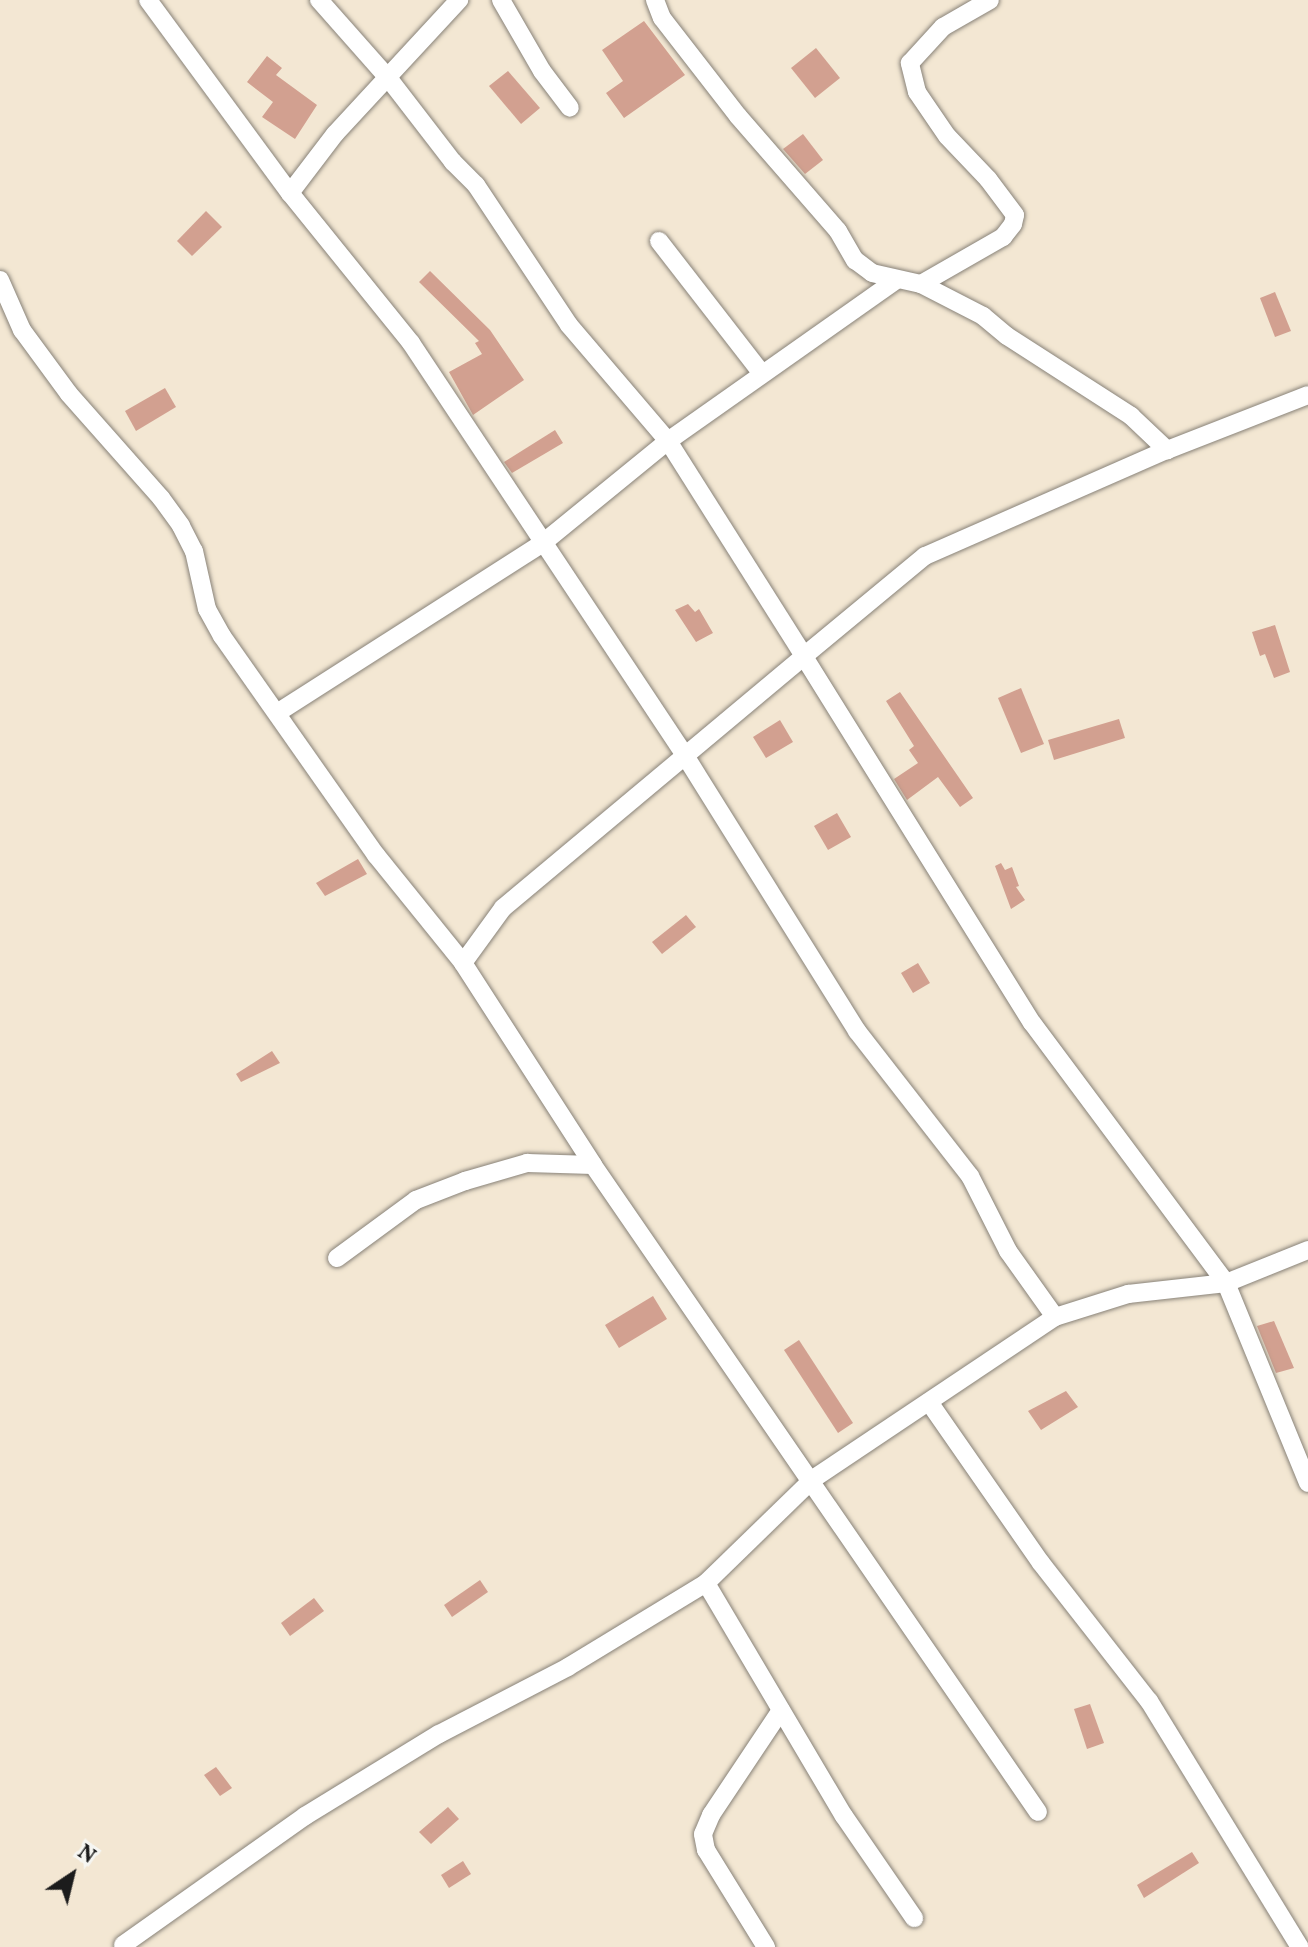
<!DOCTYPE html>
<style>
body{margin:0}
#map{position:relative;width:1308px;height:1947px;overflow:hidden;background:#f3e7d3;font-family:Vollkorn,serif}
div>[style]{position:absolute}
.building>*{inset:0;background:#d2a090}
.roads{filter:drop-shadow(0 0 2px #888278) drop-shadow(0 0 2px #888278)}
.street>*{height:18px;margin:-9px;padding:0 9px;transform-origin:9px;border-radius:9px;background:#fff}
span{translate:-50% -50%;white-space:nowrap;text-align:center;line-height:1.15;-webkit-text-stroke:7px #f6f6f2;paint-order:stroke}
.north{position:absolute;left:32px;top:1835px;width:80px;height:80px;-webkit-text-stroke:6px #f6f6f2;paint-order:stroke;rotate:35deg;font-size:22px;font-weight:700;line-height:32px;text-align:center;color:#1c1c1c}
.north::after{content:'';display:block;margin:auto;width:28px;height:36px;background:#1c1c1c;clip-path:polygon(50% 0,100% 100%,50% 72%,0 100%)}
</style>
<div id="map">
<div class="building">
<i style="clip-path:polygon(644px 21px,685px 75px,624px 118px,606px 93px,623px 81px,602px 50px)"></i>
<i style="clip-path:polygon(816px 48px,840px 78px,815px 98px,791px 68px)"></i>
<i style="clip-path:polygon(267px 56px,282px 68px,276px 75px,317px 105px,295px 139px,262px 117px,273px 102px,247px 82px)"></i>
<i style="clip-path:polygon(508px 71px,540px 108px,521px 124px,489px 86px)"></i>
<i style="clip-path:polygon(803px 134px,823px 160px,805px 174px,783px 149px)"></i>
<i style="clip-path:polygon(206px 211px,222px 227px,192px 256px,177px 241px)"></i>
<i style="clip-path:polygon(430px 271px,490px 330px,524px 380px,473px 415px,449px 372px,482px 354px,475px 343px,479px 341px,419px 282px)"></i>
<i style="clip-path:polygon(1275px 292px,1291px 331px,1275px 337px,1260px 298px)"></i>
<i style="clip-path:polygon(165px 388px,176px 407px,136px 431px,125px 411px)"></i>
<i style="clip-path:polygon(555px 430px,563px 443px,512px 473px,504px 462px)"></i>
<i style="clip-path:polygon(688px 604px,695px 612px,699px 609px,713px 633px,696px 642px,675px 610px)"></i>
<i style="clip-path:polygon(1275px 625px,1290px 672px,1274px 678px,1265px 654px,1260px 656px,1252px 632px)"></i>
<i style="clip-path:polygon(1021px 688px,1044px 744px,1021px 753px,998px 698px)"></i>
<i style="clip-path:polygon(900px 692px,973px 798px,960px 807px,938px 777px,907px 800px,894px 779px,918px 763px,909px 750px,914px 746px,886px 701px)"></i>
<i style="clip-path:polygon(1119px 719px,1125px 738px,1054px 760px,1048px 740px)"></i>
<i style="clip-path:polygon(780px 720px,793px 742px,766px 758px,753px 737px)"></i>
<i style="clip-path:polygon(837px 813px,851px 837px,828px 850px,814px 826px)"></i>
<i style="clip-path:polygon(358px 859px,367px 874px,325px 896px,316px 883px)"></i>
<i style="clip-path:polygon(1001px 863px,1005px 870px,1012px 867px,1019px 886px,1016px 887px,1025px 900px,1011px 909px,995px 866px)"></i>
<i style="clip-path:polygon(686px 915px,696px 927px,662px 954px,652px 942px)"></i>
<i style="clip-path:polygon(918px 963px,930px 983px,913px 993px,901px 973px)"></i>
<i style="clip-path:polygon(272px 1051px,280px 1063px,241px 1082px,236px 1074px)"></i>
<i style="clip-path:polygon(653px 1296px,667px 1319px,619px 1348px,605px 1325px)"></i>
<i style="clip-path:polygon(1274px 1321px,1294px 1368px,1276px 1373px,1257px 1326px)"></i>
<i style="clip-path:polygon(799px 1340px,853px 1423px,838px 1433px,784px 1350px)"></i>
<i style="clip-path:polygon(1066px 1391px,1078px 1407px,1041px 1430px,1028px 1411px)"></i>
<i style="clip-path:polygon(480px 1580px,488px 1592px,452px 1617px,444px 1605px)"></i>
<i style="clip-path:polygon(314px 1598px,324px 1611px,290px 1636px,281px 1623px)"></i>
<i style="clip-path:polygon(1090px 1704px,1104px 1743px,1087px 1749px,1074px 1709px)"></i>
<i style="clip-path:polygon(216px 1767px,232px 1788px,220px 1796px,204px 1775px)"></i>
<i style="clip-path:polygon(448px 1807px,459px 1819px,431px 1844px,419px 1832px)"></i>
<i style="clip-path:polygon(1192px 1852px,1199px 1863px,1144px 1898px,1137px 1885px)"></i>
<i style="clip-path:polygon(463px 1861px,471px 1874px,449px 1888px,441px 1875px)"></i>
</div>
<div class="roads">
<div class="street">
<i style="left:148px;top:0;width:240px;rotate:53.7deg"></i>
<i style="left:290px;top:193px;width:193px;rotate:51.1deg"></i>
<i style="left:411px;top:343px;width:493px;rotate:56.4deg"></i>
<i style="left:684px;top:754px;width:327px;rotate:58deg"></i>
<i style="left:857px;top:1031px;width:184px;rotate:52.1deg"></i>
<i style="left:970px;top:1176px;width:84px;rotate:63.1deg"></i>
<i style="left:1008px;top:1251px;width:81px;rotate:54.5deg"></i>
<i style="left:501px;top:0;width:82px;rotate:60deg"></i>
<i style="left:542px;top:71px;width:46px;rotate:52.9deg"></i>
<i style="left:655px;top:0;width:19px;rotate:69deg"></i>
<i style="left:662px;top:18px;width:124px;rotate:52.2deg"></i>
<i style="left:738px;top:116px;width:152px;rotate:49deg"></i>
<i style="left:838px;top:231px;width:34px;rotate:60deg"></i>
<i style="left:855px;top:260px;width:21px;rotate:37deg"></i>
<i style="left:872px;top:273px;width:50px;rotate:12.7deg"></i>
<i style="left:921px;top:284px;width:70px;rotate:27.3deg"></i>
<i style="left:983px;top:316px;width:31px;rotate:40deg"></i>
<i style="left:1007px;top:336px;width:148px;rotate:32.8deg"></i>
<i style="left:1131px;top:416px;width:50px;rotate:43.4deg"></i>
<i style="left:290px;top:193px;width:74px;rotate:-52.7deg"></i>
<i style="left:335px;top:134px;width:183px;rotate:-47.2deg"></i>
<i style="left:659px;top:241px;width:168px;rotate:52.2deg"></i>
<i style="left:0;top:280px;width:55px;rotate:66.3deg"></i>
<i style="left:22px;top:330px;width:79px;rotate:53.7deg"></i>
<i style="left:69px;top:394px;width:139px;rotate:48.5deg"></i>
<i style="left:161px;top:498px;width:34px;rotate:54deg"></i>
<i style="left:181px;top:526px;width:28px;rotate:63deg"></i>
<i style="left:194px;top:551px;width:59px;rotate:77.4deg"></i>
<i style="left:207px;top:609px;width:31px;rotate:61deg"></i>
<i style="left:222px;top:636px;width:268px;rotate:54.9deg"></i>
<i style="left:376px;top:855px;width:139px;rotate:51.1deg"></i>
<i style="left:463px;top:963px;width:240px;rotate:57.2deg"></i>
<i style="left:593px;top:1165px;width:785px;rotate:55.48deg"></i>
<i style="left:921px;top:284px;width:95px;rotate:-29.8deg"></i>
<i style="left:1003px;top:237px;width:16px;rotate:-52deg"></i>
<i style="left:1013px;top:224px;width:9px;rotate:-77deg"></i>
<i style="left:1015px;top:215px;width:45px;rotate:-126.9deg"></i>
<i style="left:988px;top:179px;width:59px;rotate:-133.6deg"></i>
<i style="left:947px;top:136px;width:53px;rotate:-124.3deg"></i>
<i style="left:917px;top:92px;width:30px;rotate:-104deg"></i>
<i style="left:910px;top:63px;width:49px;rotate:-47.5deg"></i>
<i style="left:943px;top:27px;width:54px;rotate:-29.9deg"></i>
<i style="left:277px;top:713px;width:317px;rotate:-32.6deg"></i>
<i style="left:544px;top:542px;width:160px;rotate:-39.2deg"></i>
<i style="left:668px;top:441px;width:153px;rotate:-130.5deg"></i>
<i style="left:569px;top:325px;width:168px;rotate:-123.6deg"></i>
<i style="left:476px;top:185px;width:33px;rotate:-135deg"></i>
<i style="left:453px;top:162px;width:105px;rotate:-127.6deg"></i>
<i style="left:389px;top:79px;width:106px;rotate:-131.5deg"></i>
<i style="left:463px;top:963px;width:68px;rotate:-54deg"></i>
<i style="left:503px;top:908px;width:393px;rotate:-39.9deg"></i>
<i style="left:804px;top:656px;width:254px;rotate:-122.3deg"></i>
<i style="left:668px;top:441px;width:278px;rotate:-35.2deg"></i>
<i style="left:1308px;top:1250px;width:88px;rotate:158.1deg"></i>
<i style="left:1226px;top:1283px;width:216px;rotate:67.7deg"></i>
<i style="left:337px;top:1258px;width:98px;rotate:-36.3deg"></i>
<i style="left:416px;top:1200px;width:53px;rotate:-21.2deg"></i>
<i style="left:465px;top:1181px;width:65px;rotate:-16.2deg"></i>
<i style="left:527px;top:1163px;width:66px;rotate:1.7deg"></i>
<i style="left:929px;top:1402px;width:196px;rotate:55.2deg"></i>
<i style="left:1041px;top:1563px;width:175px;rotate:52deg"></i>
<i style="left:1149px;top:1701px;width:289px;rotate:58.5deg"></i>
<i style="left:706px;top:1583px;width:271px;rotate:59.4deg"></i>
<i style="left:844px;top:1816px;width:124px;rotate:55.5deg"></i>
<i style="left:123px;top:1945px;width:223px;rotate:-35.3deg"></i>
<i style="left:305px;top:1816px;width:157px;rotate:-31.5deg"></i>
<i style="left:439px;top:1734px;width:145px;rotate:-27.4deg"></i>
<i style="left:568px;top:1667px;width:162px;rotate:-31.3deg"></i>
<i style="left:706px;top:1583px;width:149px;rotate:-44.2deg"></i>
<i style="left:813px;top:1479px;width:291px;rotate:-33.8deg"></i>
<i style="left:1055px;top:1317px;width:77px;rotate:-17.5deg"></i>
<i style="left:1128px;top:1294px;width:99px;rotate:-6.4deg"></i>
<i style="left:1226px;top:1283px;width:324px;rotate:-126.7deg"></i>
<i style="left:1032px;top:1023px;width:432px;rotate:-121.9deg"></i>
<i style="left:804px;top:656px;width:157px;rotate:-39.6deg"></i>
<i style="left:925px;top:556px;width:264px;rotate:-23.7deg"></i>
<i style="left:1167px;top:450px;width:151px;rotate:-21.3deg"></i>
<i style="left:766px;top:1947px;width:114px;rotate:-121.7deg"></i>
<i style="left:706px;top:1850px;width:16px;rotate:-101deg"></i>
<i style="left:703px;top:1834px;width:21px;rotate:-67deg"></i>
<i style="left:711px;top:1815px;width:126px;rotate:-56.3deg"></i>
</div>
</div>
<div class="north">N</div>
</div>
